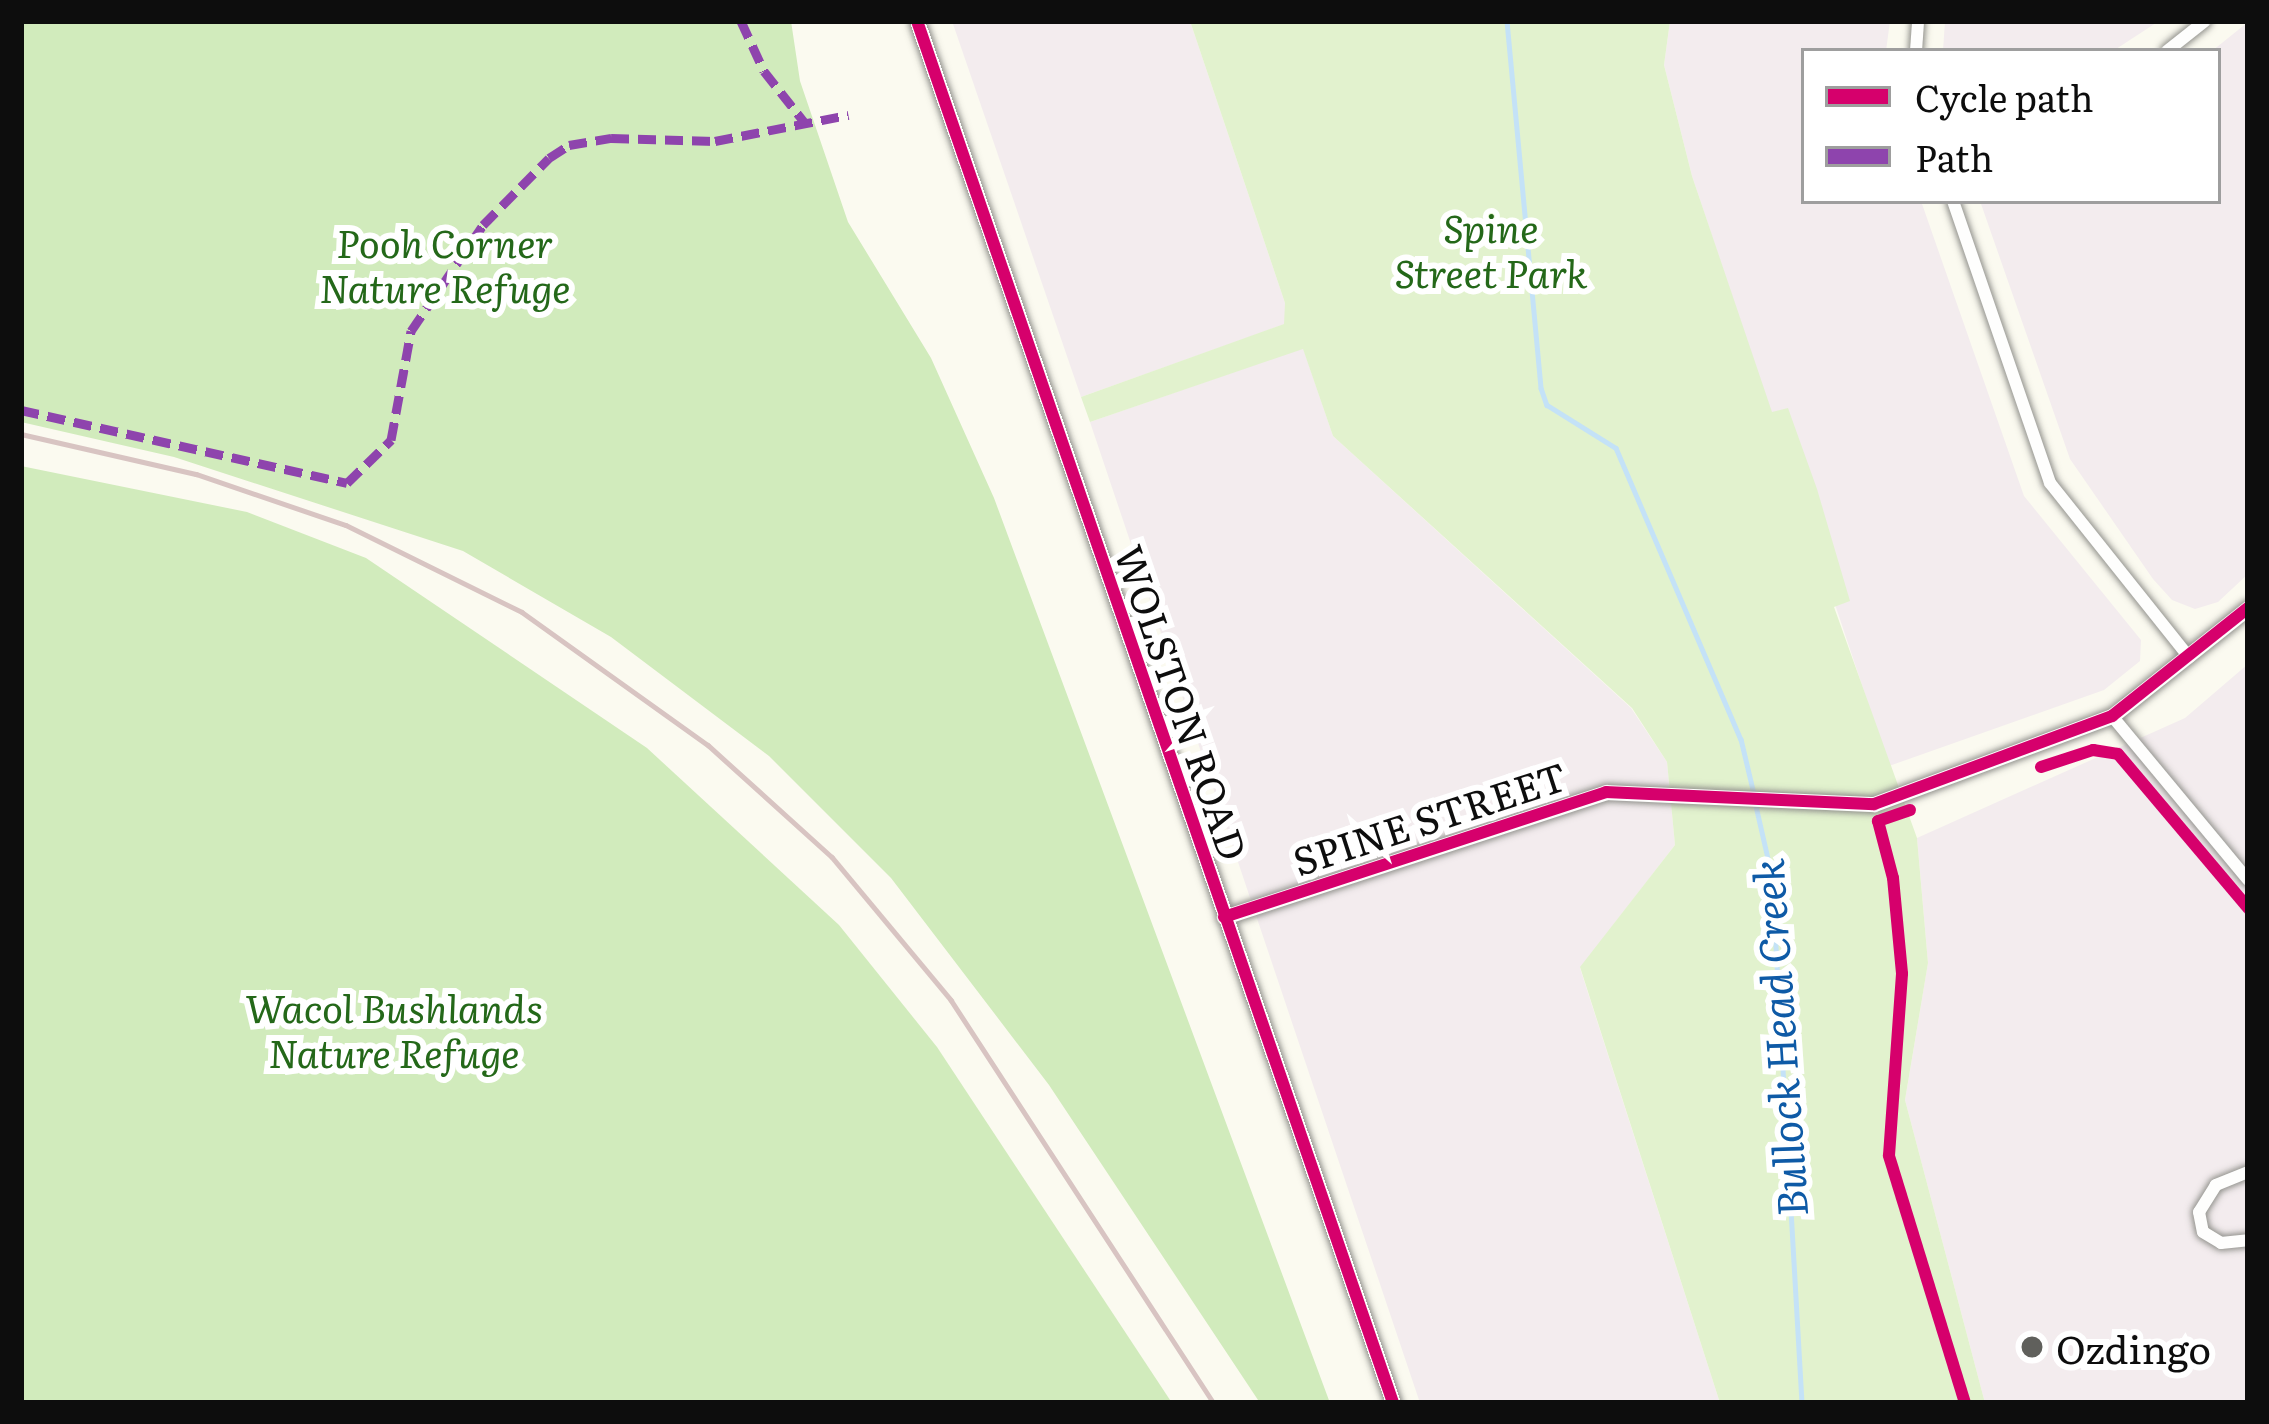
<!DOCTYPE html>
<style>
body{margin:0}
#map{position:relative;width:2269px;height:1424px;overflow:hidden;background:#fbfaf0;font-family:Literata,serif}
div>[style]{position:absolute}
.industrial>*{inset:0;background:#f3ecee}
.green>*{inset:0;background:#e2f2ce}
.forest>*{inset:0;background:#d1ebbc}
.stream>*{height:4.5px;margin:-2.25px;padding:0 2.25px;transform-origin:2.25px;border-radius:2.25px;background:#c4e2f7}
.roads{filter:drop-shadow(0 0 3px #94948f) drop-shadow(0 0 3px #94948f)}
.minor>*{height:12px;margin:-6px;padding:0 6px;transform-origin:6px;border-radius:6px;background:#fefefd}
.tertiary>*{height:15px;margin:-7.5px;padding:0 7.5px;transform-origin:7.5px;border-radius:7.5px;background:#fefefd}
.rail>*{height:4.5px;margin:-2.25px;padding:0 2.25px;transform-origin:2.25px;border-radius:2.25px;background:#d8c4c2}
.quiet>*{height:9px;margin-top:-4.5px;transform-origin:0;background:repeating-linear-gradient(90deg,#8e44ad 0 18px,transparent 0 27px)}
.cycleway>*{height:12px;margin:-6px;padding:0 6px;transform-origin:6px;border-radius:6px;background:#d6006c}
.dots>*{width:33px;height:33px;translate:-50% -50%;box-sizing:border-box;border:6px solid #fff;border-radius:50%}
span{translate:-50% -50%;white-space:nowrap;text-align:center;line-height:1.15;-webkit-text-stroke:12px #fff;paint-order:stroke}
.park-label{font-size:39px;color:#246819;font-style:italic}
.street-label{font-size:39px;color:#0d0d0d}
.poi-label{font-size:39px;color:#0d0d0d}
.left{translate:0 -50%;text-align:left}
.water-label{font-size:42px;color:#0e5aa6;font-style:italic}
.frame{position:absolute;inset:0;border:24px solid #0d0d0d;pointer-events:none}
.legend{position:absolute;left:1801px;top:48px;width:420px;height:156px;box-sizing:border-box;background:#fff;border:3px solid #9e9e9e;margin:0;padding:15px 21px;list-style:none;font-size:36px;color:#0d0d0d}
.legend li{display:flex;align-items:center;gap:24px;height:60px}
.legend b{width:60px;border:3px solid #9e9e9e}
</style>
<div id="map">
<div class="industrial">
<i style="clip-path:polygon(952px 21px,1190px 21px,1285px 303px,1285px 324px,1081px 397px)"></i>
<i style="clip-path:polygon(1670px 21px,1890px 21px,1886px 51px,1804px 51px,1804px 201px,1921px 201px,2024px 496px,2141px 640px,2140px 661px,2104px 690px,1889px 766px,1692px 176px,1664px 65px)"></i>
<i style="clip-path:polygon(1945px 21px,2159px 21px,2113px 51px,1943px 51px)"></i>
<i style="clip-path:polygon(2248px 22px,2248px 574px,2218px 602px,2195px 609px,2172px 600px,2153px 579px,2070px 459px,1980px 201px,2218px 201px,2212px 51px)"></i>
<i style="clip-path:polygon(1303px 348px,1333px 436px,1631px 708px,1667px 762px,1675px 845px,1580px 968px,1720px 1403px,1420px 1403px,1090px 422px)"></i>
<i style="clip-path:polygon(2248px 664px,2248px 1403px,1985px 1403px,1905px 1100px,1928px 963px,1917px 838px,2185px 718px)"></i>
</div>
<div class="green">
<i style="clip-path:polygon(1190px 21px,1670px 21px,1664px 65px,1692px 176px,1772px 412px,1788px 408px,1817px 489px,1850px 601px,1834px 607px,1917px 838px,1928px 963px,1905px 1100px,1985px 1403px,1720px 1403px,1580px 967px,1675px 845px,1667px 762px,1632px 708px,1333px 436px,1303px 349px,1090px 422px,1081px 397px,1284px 324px,1285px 303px)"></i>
</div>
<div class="forest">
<i style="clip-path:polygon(21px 21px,791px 21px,800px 81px,848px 222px,931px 358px,994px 498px,1330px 1403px,1260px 1403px,1049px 1085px,891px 878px,769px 756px,611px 637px,463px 551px,174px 457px,21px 422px)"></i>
<i style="clip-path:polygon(21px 466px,247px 512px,366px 558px,647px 748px,839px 925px,937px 1047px,1172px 1403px,21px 1403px)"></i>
</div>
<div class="stream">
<i style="left:1507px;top:21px;width:369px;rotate:84.7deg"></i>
<i style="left:1541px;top:388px;width:18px;rotate:71deg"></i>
<i style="left:1547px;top:405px;width:81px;rotate:31.9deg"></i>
<i style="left:1616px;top:448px;width:317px;rotate:66.8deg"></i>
<i style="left:1741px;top:739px;width:57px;rotate:76.7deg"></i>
<i style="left:1756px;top:806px;width:72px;rotate:77.1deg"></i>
<i style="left:1772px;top:876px;width:528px;rotate:86.74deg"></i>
</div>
<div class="roads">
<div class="minor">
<i style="left:1916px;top:51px;width:30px;rotate:-86deg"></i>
<i style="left:2167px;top:51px;width:48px;rotate:-38.3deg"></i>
<i style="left:1953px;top:201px;width:298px;rotate:71deg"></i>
<i style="left:2050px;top:483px;width:223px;rotate:51.4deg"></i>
<i style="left:2112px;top:716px;width:213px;rotate:50.3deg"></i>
<i style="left:2248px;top:1172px;width:35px;rotate:158deg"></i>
<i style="left:2216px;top:1185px;width:32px;rotate:122deg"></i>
<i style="left:2199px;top:1212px;width:20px;rotate:79deg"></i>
<i style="left:2203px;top:1232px;width:21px;rotate:31deg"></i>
<i style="left:2221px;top:1243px;width:27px;rotate:-6deg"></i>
</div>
<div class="tertiary">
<i style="left:917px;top:21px;width:1462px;rotate:70.99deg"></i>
<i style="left:1224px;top:917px;width:402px;rotate:-18.1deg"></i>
<i style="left:1606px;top:792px;width:268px;rotate:2.6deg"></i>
<i style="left:1874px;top:804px;width:254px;rotate:-20.3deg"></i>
<i style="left:2112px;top:716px;width:174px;rotate:-38.5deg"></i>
</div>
</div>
<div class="rail">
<i style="left:21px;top:434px;width:180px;rotate:12.9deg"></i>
<i style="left:196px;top:474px;width:158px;rotate:18.8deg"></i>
<i style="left:346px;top:525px;width:196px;rotate:26.3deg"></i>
<i style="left:522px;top:612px;width:229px;rotate:35.6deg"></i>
<i style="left:708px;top:745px;width:167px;rotate:42.1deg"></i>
<i style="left:832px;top:857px;width:186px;rotate:50.2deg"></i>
<i style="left:951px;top:1000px;width:481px;rotate:56.9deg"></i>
</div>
<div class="quiet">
<i style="left:741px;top:21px;width:55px;rotate:65.3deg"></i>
<i style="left:764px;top:71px;width:66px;rotate:51.7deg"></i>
<i style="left:21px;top:410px;width:334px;rotate:12.6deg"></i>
<i style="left:347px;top:483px;width:62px;rotate:-44.3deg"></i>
<i style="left:391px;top:440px;width:111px;rotate:-79.6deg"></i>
<i style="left:411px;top:331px;width:128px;rotate:-55.8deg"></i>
<i style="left:483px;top:225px;width:94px;rotate:-45.4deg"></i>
<i style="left:549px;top:158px;width:24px;rotate:-33deg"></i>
<i style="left:569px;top:145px;width:43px;rotate:-9.5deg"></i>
<i style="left:611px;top:138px;width:104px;rotate:1.7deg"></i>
<i style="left:715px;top:141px;width:136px;rotate:-11.1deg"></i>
</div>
<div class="cycleway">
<i style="left:917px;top:21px;width:1462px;rotate:70.99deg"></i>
<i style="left:2041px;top:767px;width:55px;rotate:-18.1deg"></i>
<i style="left:2093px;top:750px;width:25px;rotate:9deg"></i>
<i style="left:2118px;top:754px;width:202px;rotate:49.8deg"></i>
<i style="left:1910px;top:810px;width:34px;rotate:161deg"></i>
<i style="left:1878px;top:821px;width:59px;rotate:75.3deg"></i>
<i style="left:1893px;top:878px;width:96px;rotate:84.6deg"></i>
<i style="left:1902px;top:974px;width:182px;rotate:94.1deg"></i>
<i style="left:1889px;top:1156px;width:258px;rotate:72.9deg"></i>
<i style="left:1224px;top:917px;width:402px;rotate:-18.1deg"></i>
<i style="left:1606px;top:792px;width:268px;rotate:2.6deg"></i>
<i style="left:1874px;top:804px;width:254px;rotate:-20.3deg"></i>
<i style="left:2112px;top:716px;width:174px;rotate:-38.5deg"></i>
</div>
<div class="dots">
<i style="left:2032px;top:1347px;background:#60605c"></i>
</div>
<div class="park-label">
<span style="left:1491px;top:249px">Spine<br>Street Park</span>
<span style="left:445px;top:264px">Pooh Corner<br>Nature Refuge</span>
<span style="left:394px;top:1029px">Wacol Bushlands<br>Nature Refuge</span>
</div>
<div class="street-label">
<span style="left:1183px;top:702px;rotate:71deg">WOLSTON ROAD</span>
<span style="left:1429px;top:817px;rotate:-18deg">SPINE STREET</span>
</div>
<div class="poi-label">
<span class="left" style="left:2056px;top:1347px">Ozdingo</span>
</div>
<div class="water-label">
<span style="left:1778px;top:1038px;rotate:-94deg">Bullock Head Creek</span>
</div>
<div class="frame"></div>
<ul class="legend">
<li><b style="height:15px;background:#d6006c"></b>Cycle path</li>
<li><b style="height:15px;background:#8e44ad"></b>Path</li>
</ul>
</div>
